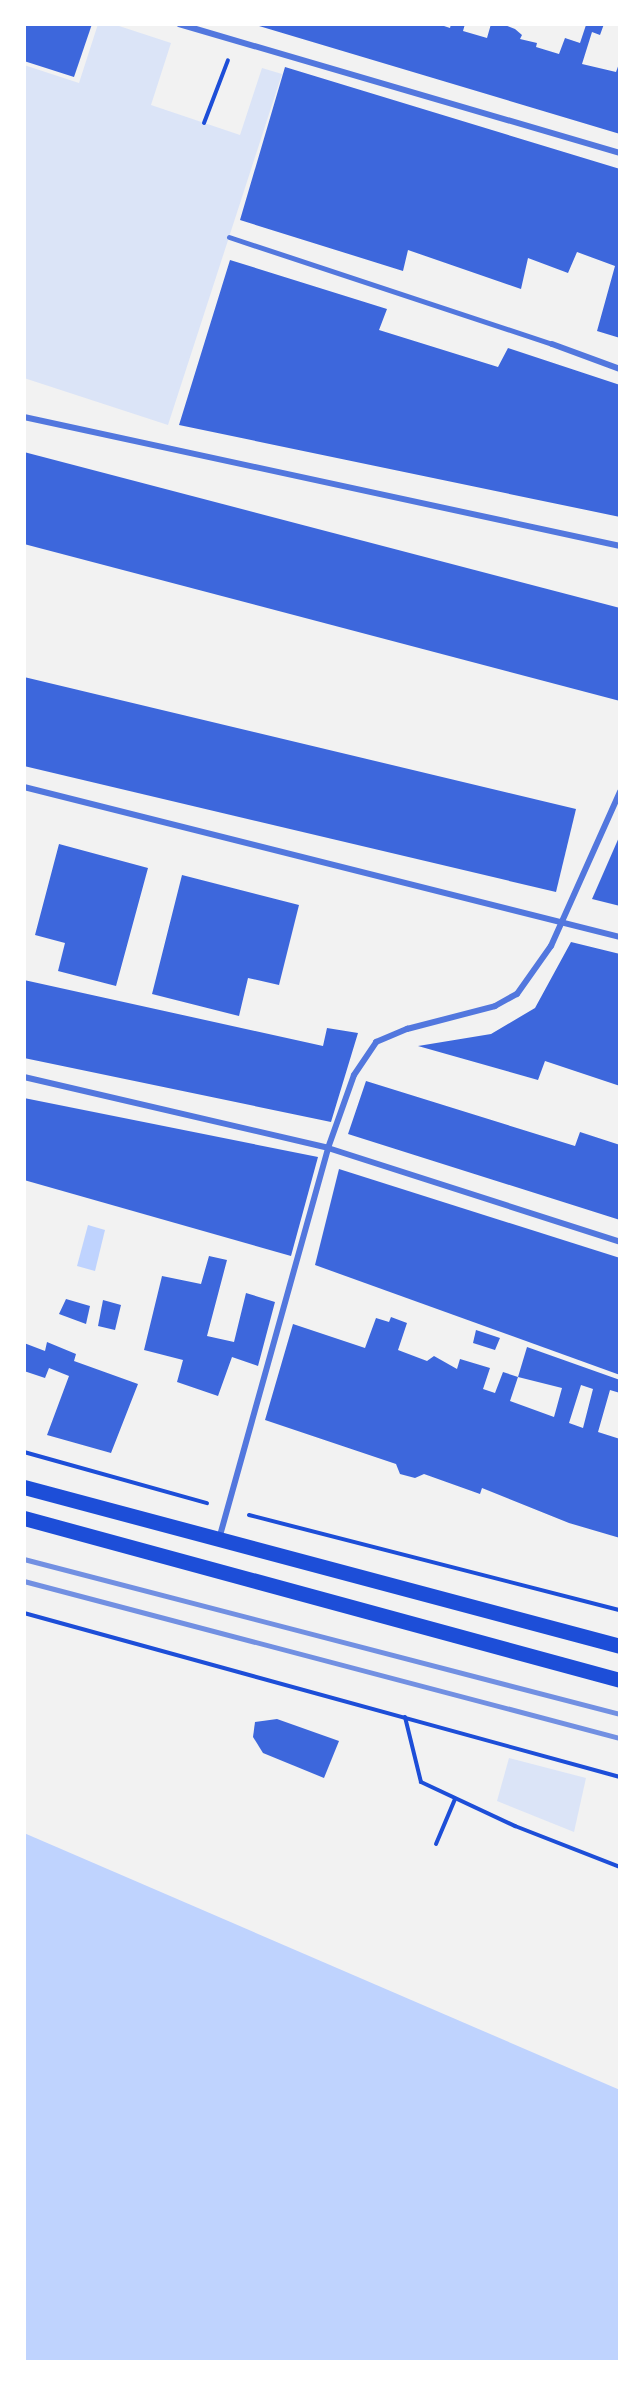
<!DOCTYPE html>
<style>
body{margin:0}
#map{position:relative;width:644px;height:2386px;overflow:hidden;background:#f2f2f2;font-family:Overpass,sans-serif}
div>[style]{position:absolute}
.green>*{inset:0;background:#dbe4f7}
.water>*{inset:0;background:#bfd3fe}
.building>*{inset:0;background:#3d67dc}
.path>*{height:4px;margin:-2px;padding:0 2px;transform-origin:2px;border-radius:2px;background:#1d4ed8}
.pedestrian>*{height:5px;margin:-2.5px;padding:0 2.5px;transform-origin:2.5px;border-radius:2.5px;background:#5277de}
.minor>*{height:6px;margin:-3px;padding:0 3px;transform-origin:3px;border-radius:3px;background:#5277de}
.primary>*{height:15px;margin:-7.5px;padding:0 7.5px;transform-origin:7.5px;border-radius:7.5px;background:#1d4ed8}
.rail>*{height:4.5px;margin:-2.25px;padding:0 2.25px;transform-origin:2.25px;border-radius:2.25px;background:#7290e2}
span{translate:-50% -50%;white-space:nowrap;text-align:center;line-height:1.15;-webkit-text-stroke:6px #fff;paint-order:stroke}
.frame{position:absolute;inset:0;border:26px solid #fff;pointer-events:none}
</style>
<div id="map">
<div class="green">
<i style="clip-path:polygon(98px 24px,113px 24px,171px 43px,151px 105px,240px 135px,262px 68px,282px 74px,168px 425px,24px 378px,24px 65px,79px 83px)"></i>
<i style="clip-path:polygon(509px 1758px,586px 1778px,574px 1832px,497px 1801px)"></i>
</div>
<div class="water">
<i style="clip-path:polygon(88px 1225px,105px 1230px,95px 1271px,77px 1266px)"></i>
<i style="clip-path:polygon(24px 1833px,620px 2090px,620px 2362px,24px 2362px)"></i>
</div>
<div class="building">
<i style="clip-path:polygon(24px 24px,92px 24px,74px 77px,24px 61px)"></i>
<i style="clip-path:polygon(252px 24px,438px 24px,450px 28px,451px 24px,465px 24px,463px 31px,487px 38px,491px 24px,502px 24px,515px 29px,522px 35px,520px 39px,537px 43px,536px 47px,559px 54px,565px 38px,580px 43px,586px 25px,604px 24px,600px 35px,592px 32px,582px 64px,616px 72px,620px 61px,620px 134px)"></i>
<i style="clip-path:polygon(285px 67px,620px 169px,620px 338px,597px 331px,615px 266px,577px 252px,568px 273px,528px 258px,521px 289px,408px 250px,403px 271px,240px 220px)"></i>
<i style="clip-path:polygon(230px 260px,387px 309px,379px 330px,498px 367px,508px 348px,620px 385px,620px 517px,179px 425px)"></i>
<i style="clip-path:polygon(24px 452px,620px 608px,620px 701px,24px 544px)"></i>
<i style="clip-path:polygon(24px 677px,576px 809px,556px 892px,24px 766px)"></i>
<i style="clip-path:polygon(620px 835px,620px 906px,592px 899px)"></i>
<i style="clip-path:polygon(59px 844px,148px 868px,116px 986px,58px 971px,65px 943px,35px 935px)"></i>
<i style="clip-path:polygon(182px 875px,299px 905px,279px 985px,248px 978px,239px 1016px,152px 994px)"></i>
<i style="clip-path:polygon(571px 942px,620px 954px,620px 1086px,545px 1061px,538px 1080px,418px 1046px,491px 1034px,535px 1008px)"></i>
<i style="clip-path:polygon(24px 980px,323px 1046px,327px 1028px,358px 1033px,331px 1122px,24px 1058px)"></i>
<i style="clip-path:polygon(366px 1081px,575px 1146px,580px 1132px,620px 1145px,620px 1220px,348px 1134px)"></i>
<i style="clip-path:polygon(24px 1098px,318px 1157px,291px 1256px,24px 1180px)"></i>
<i style="clip-path:polygon(339px 1169px,620px 1258px,620px 1375px,315px 1265px)"></i>
<i style="clip-path:polygon(209px 1256px,227px 1260px,207px 1336px,234px 1342px,246px 1293px,275px 1302px,258px 1366px,232px 1357px,218px 1396px,177px 1382px,183px 1360px,144px 1350px,162px 1276px,201px 1284px)"></i>
<i style="clip-path:polygon(66px 1299px,90px 1306px,86px 1324px,59px 1314px)"></i>
<i style="clip-path:polygon(103px 1300px,121px 1305px,115px 1330px,98px 1326px)"></i>
<i style="clip-path:polygon(evenodd,391px 1317px,407px 1323px,398px 1350px,427px 1361px,434px 1356px,457px 1369px,460px 1359px,490px 1368px,483px 1389px,495px 1393px,503px 1372px,518px 1377px,510px 1401px,554px 1417px,562px 1388px,518px 1377px,527px 1347px,620px 1380px,620px 1393px,610px 1390px,598px 1432px,620px 1439px,620px 1538px,569px 1523px,482px 1488px,480px 1494px,424px 1474px,415px 1478px,400px 1474px,396px 1464px,265px 1420px,293px 1324px,365px 1348px,376px 1318px,389px 1322px,391px 1317px,581px 1385px,593px 1389px,583px 1428px,569px 1423px,581px 1385px)"></i>
<i style="clip-path:polygon(476px 1330px,500px 1338px,495px 1350px,473px 1343px)"></i>
<i style="clip-path:polygon(47px 1342px,76px 1354px,74px 1361px,138px 1384px,111px 1453px,47px 1435px,69px 1376px,49px 1368px,45px 1378px,24px 1371px,24px 1343px,45px 1351px)"></i>
<i style="clip-path:polygon(277px 1719px,339px 1741px,324px 1778px,263px 1753px,253px 1737px,255px 1722px)"></i>
</div>
<div class="path">
<i style="left:204px;top:123px;width:67px;rotate:-69.1deg"></i>
<i style="left:24px;top:1452px;width:190px;rotate:15.6deg"></i>
<i style="left:249px;top:1515px;width:383px;rotate:14.4deg"></i>
<i style="left:24px;top:1613px;width:618px;rotate:15.39deg"></i>
<i style="left:405px;top:1717px;width:67px;rotate:76.2deg"></i>
<i style="left:421px;top:1782px;width:104px;rotate:25.1deg"></i>
<i style="left:515px;top:1826px;width:113px;rotate:21.3deg"></i>
<i style="left:436px;top:1844px;width:49px;rotate:-67.1deg"></i>
</div>
<div class="pedestrian">
<i style="left:229px;top:237px;width:340px;rotate:18.3deg"></i>
</div>
<div class="minor">
<i style="left:179px;top:24px;width:459px;rotate:16.3deg"></i>
<i style="left:552px;top:344px;width:72px;rotate:20.2deg"></i>
<i style="left:24px;top:417px;width:610px;rotate:12.21deg"></i>
<i style="left:24px;top:787px;width:615px;rotate:14.13deg"></i>
<i style="left:24px;top:1077px;width:312px;rotate:13.1deg"></i>
<i style="left:328px;top:1148px;width:307px;rotate:17.8deg"></i>
<i style="left:219px;top:1539px;width:406px;rotate:-74.4deg"></i>
<i style="left:328px;top:1148px;width:77px;rotate:-70.4deg"></i>
<i style="left:354px;top:1075px;width:40px;rotate:-56deg"></i>
<i style="left:376px;top:1042px;width:34px;rotate:-23deg"></i>
<i style="left:407px;top:1029px;width:91px;rotate:-14.6deg"></i>
<i style="left:495px;top:1006px;width:25px;rotate:-29deg"></i>
<i style="left:517px;top:994px;width:59px;rotate:-54.7deg"></i>
<i style="left:551px;top:946px;width:169px;rotate:-65.9deg"></i>
</div>
<div class="primary">
<i style="left:24px;top:1487px;width:617px;rotate:14.94deg"></i>
<i style="left:24px;top:1518px;width:618px;rotate:15.21deg"></i>
</div>
<div class="rail">
<i style="left:24px;top:1559px;width:616px;rotate:14.58deg"></i>
<i style="left:24px;top:1581px;width:616px;rotate:14.76deg"></i>
</div>
<div class="frame"></div>
</div>
